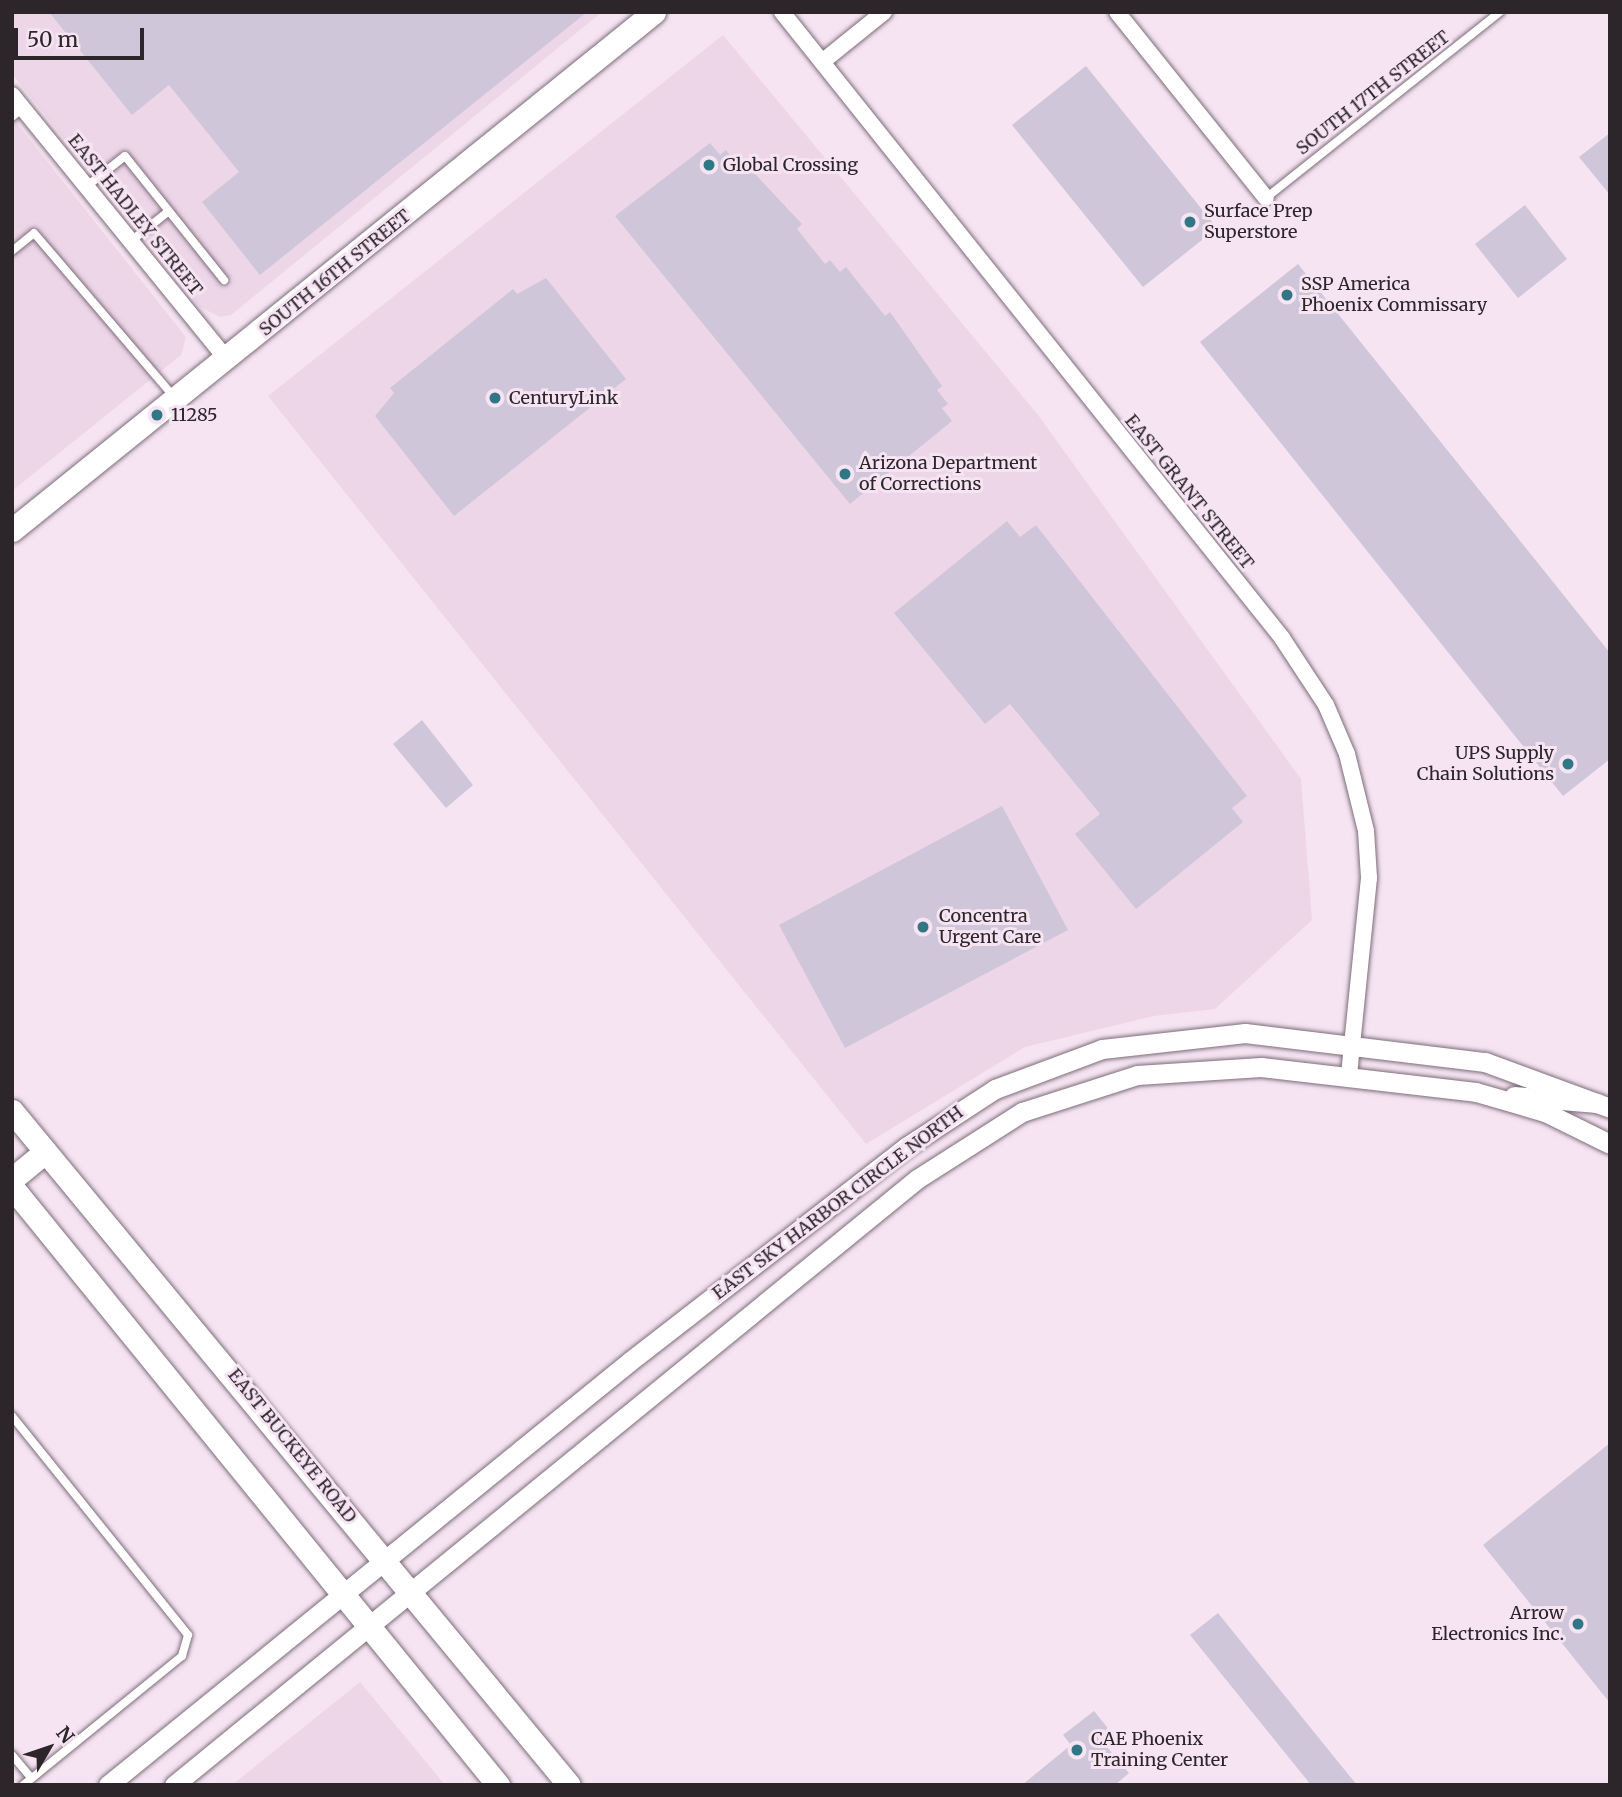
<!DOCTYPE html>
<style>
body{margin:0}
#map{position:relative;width:1622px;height:1797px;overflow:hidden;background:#f6e4f2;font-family:Merriweather,serif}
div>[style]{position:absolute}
.built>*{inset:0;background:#eed6e9}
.building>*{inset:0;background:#cfc6d9}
.roads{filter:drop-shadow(0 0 2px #7d6d7a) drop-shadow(0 0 2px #7d6d7a)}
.service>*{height:8px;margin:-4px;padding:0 4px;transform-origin:4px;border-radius:4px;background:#fff}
.minor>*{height:16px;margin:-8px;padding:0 8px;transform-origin:8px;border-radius:8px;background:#fff}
.tertiary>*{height:19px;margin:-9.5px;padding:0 9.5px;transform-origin:9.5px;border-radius:9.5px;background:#fff}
.secondary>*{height:23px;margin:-11.5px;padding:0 11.5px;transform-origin:11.5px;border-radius:11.5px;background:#fff}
.dots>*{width:19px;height:19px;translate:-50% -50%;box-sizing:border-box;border:4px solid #f6e4f2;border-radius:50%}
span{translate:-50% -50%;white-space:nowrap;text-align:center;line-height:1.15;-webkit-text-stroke:6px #f6e4f2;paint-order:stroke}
.street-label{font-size:18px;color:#2c252a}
.poi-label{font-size:18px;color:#2c252a}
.left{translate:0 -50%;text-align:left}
.right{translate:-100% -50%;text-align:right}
.frame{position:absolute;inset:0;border:14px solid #2c252a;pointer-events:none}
.north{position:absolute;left:14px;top:1713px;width:70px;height:70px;-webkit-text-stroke:5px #f6e4f2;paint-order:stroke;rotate:51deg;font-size:19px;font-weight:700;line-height:28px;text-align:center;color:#2c252a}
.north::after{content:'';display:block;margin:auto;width:24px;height:32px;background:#2c252a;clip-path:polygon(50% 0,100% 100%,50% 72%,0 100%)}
.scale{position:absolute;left:14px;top:28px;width:130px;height:32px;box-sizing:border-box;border:4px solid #2c252a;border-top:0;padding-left:9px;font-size:21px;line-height:24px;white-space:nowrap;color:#2c252a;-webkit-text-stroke:5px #f6e4f2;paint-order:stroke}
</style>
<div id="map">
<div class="built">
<i style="clip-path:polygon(12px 12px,602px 12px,231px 315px,220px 317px,200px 307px,12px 74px)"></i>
<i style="clip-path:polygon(723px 35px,1038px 415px,1301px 779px,1312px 920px,1215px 1009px,1154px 1016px,1025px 1047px,866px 1144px,268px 396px)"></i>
<i style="clip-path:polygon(12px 117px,186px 337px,181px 355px,12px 491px)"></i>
<i style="clip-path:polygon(360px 1682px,445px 1785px,232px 1785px)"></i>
</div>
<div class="building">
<i style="clip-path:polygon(49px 12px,587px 12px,260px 275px,202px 202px,239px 172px,169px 85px,132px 115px)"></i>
<i style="clip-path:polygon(1086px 66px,1217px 228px,1143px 287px,1012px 125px)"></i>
<i style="clip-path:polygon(1610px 133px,1610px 195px,1579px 157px)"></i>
<i style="clip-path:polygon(710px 143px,720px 155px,726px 150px,735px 162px,740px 158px,802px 224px,797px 229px,825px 264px,830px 260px,840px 272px,846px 267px,885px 316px,890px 312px,942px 386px,937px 390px,948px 404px,942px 408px,952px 421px,850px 504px,615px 216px)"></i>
<i style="clip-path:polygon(1525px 205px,1567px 259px,1518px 298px,1475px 244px)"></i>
<i style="clip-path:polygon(1298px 264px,1610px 653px,1610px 759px,1563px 796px,1200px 342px)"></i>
<i style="clip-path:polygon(546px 278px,626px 379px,454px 516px,375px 416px,394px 393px,390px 388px,513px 289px,517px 294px)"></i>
<i style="clip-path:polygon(1007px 521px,1020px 537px,1036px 525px,1247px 796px,1232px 808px,1243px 822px,1136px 909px,1075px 834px,1100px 814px,1010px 704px,985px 724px,894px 613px)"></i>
<i style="clip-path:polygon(422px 720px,473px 785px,446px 808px,393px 744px)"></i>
<i style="clip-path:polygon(1002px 806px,1068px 930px,845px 1048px,779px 925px)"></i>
<i style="clip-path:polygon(1610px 1443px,1610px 1703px,1483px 1545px)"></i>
<i style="clip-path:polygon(1218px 1613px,1339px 1763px,1357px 1785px,1311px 1785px,1190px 1635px)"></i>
<i style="clip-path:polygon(1094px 1711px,1111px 1732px,1101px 1740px,1129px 1773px,1115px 1785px,1022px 1785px,1071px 1745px,1063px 1735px)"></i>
</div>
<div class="roads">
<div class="service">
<i style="left:12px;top:117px;width:14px;rotate:-39deg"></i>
<i style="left:87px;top:186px;width:48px;rotate:-38.3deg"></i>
<i style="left:125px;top:156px;width:159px;rotate:51.4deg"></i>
<i style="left:1266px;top:198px;width:299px;rotate:-38.5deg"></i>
<i style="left:131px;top:241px;width:48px;rotate:-38.3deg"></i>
<i style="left:12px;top:251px;width:28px;rotate:-39deg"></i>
<i style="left:34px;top:233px;width:217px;rotate:49.5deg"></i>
<i style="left:12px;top:1416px;width:281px;rotate:51.2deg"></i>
<i style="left:188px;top:1635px;width:22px;rotate:106deg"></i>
<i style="left:182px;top:1656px;width:205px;rotate:140.9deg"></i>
<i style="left:12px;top:1755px;width:30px;rotate:50deg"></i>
</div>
<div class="minor">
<i style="left:782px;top:12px;width:801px;rotate:51.38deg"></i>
<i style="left:1282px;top:638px;width:80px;rotate:56.7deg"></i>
<i style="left:1326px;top:705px;width:53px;rotate:66.8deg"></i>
<i style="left:1347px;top:754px;width:79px;rotate:76.1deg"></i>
<i style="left:1366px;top:831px;width:47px;rotate:86.3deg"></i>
<i style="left:1369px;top:878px;width:197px;rotate:95.8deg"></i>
<i style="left:1117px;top:12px;width:238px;rotate:51.3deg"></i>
<i style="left:822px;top:62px;width:80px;rotate:-38.9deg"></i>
<i style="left:12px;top:95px;width:341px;rotate:50.9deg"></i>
</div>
<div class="tertiary">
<i style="left:1514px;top:1096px;width:83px;rotate:4.8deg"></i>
<i style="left:108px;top:1785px;width:671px;rotate:-39.07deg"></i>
<i style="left:629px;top:1362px;width:351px;rotate:-37.8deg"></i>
<i style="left:906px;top:1147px;width:106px;rotate:-33.1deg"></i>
<i style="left:995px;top:1089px;width:114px;rotate:-20.5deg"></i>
<i style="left:1102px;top:1049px;width:144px;rotate:-6.4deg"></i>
<i style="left:1245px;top:1033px;width:242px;rotate:6.9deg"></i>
<i style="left:1485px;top:1062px;width:133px;rotate:20.2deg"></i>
<i style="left:174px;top:1785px;width:959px;rotate:-39.2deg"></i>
<i style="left:917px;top:1179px;width:125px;rotate:-32.5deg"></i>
<i style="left:1022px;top:1112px;width:121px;rotate:-17.8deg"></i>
<i style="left:1137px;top:1075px;width:124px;rotate:-3.7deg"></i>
<i style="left:1261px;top:1067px;width:216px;rotate:6.6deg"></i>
<i style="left:1476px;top:1092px;width:72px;rotate:16.2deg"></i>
<i style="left:1545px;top:1112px;width:72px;rotate:26.2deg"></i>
</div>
<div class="secondary">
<i style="left:12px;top:530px;width:825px;rotate:-38.9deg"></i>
<i style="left:12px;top:1111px;width:874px;rotate:50.43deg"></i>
<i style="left:12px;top:1179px;width:43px;rotate:-39.3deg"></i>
<i style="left:12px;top:1187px;width:771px;rotate:50.9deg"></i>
</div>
</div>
<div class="dots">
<i style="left:709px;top:165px;background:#317684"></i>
<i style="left:1190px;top:222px;background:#317684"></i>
<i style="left:1287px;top:295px;background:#317684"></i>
<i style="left:495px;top:398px;background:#317684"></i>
<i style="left:157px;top:415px;background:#317684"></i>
<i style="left:845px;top:474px;background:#317684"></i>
<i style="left:1568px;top:764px;background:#317684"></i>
<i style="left:923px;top:927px;background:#317684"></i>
<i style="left:1578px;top:1624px;background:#317684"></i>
<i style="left:1077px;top:1750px;background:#317684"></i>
</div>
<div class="street-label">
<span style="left:1373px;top:93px;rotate:-38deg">SOUTH 17TH STREET</span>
<span style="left:135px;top:215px;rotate:51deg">EAST HADLEY STREET</span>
<span style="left:335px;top:273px;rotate:-39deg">SOUTH 16TH STREET</span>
<span style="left:1189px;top:492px;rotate:51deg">EAST GRANT STREET</span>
<span style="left:838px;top:1203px;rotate:-37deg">EAST SKY HARBOR CIRCLE NORTH</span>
<span style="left:292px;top:1446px;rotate:51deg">EAST BUCKEYE ROAD</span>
</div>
<div class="poi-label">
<span class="left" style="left:723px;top:165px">Global Crossing</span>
<span class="left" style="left:1204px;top:222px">Surface Prep<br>Superstore</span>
<span class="left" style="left:1301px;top:295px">SSP America<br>Phoenix Commissary</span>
<span class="left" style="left:509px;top:398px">CenturyLink</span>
<span class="left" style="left:171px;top:415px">11285</span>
<span class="left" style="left:859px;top:474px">Arizona Department<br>of Corrections</span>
<span class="right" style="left:1554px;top:764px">UPS Supply<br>Chain Solutions</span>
<span class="left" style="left:939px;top:927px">Concentra<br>Urgent Care</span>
<span class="right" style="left:1564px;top:1624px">Arrow<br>Electronics Inc.</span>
<span class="left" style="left:1091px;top:1750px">CAE Phoenix<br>Training Center</span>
</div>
<div class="frame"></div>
<div class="north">N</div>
<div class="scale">50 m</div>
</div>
